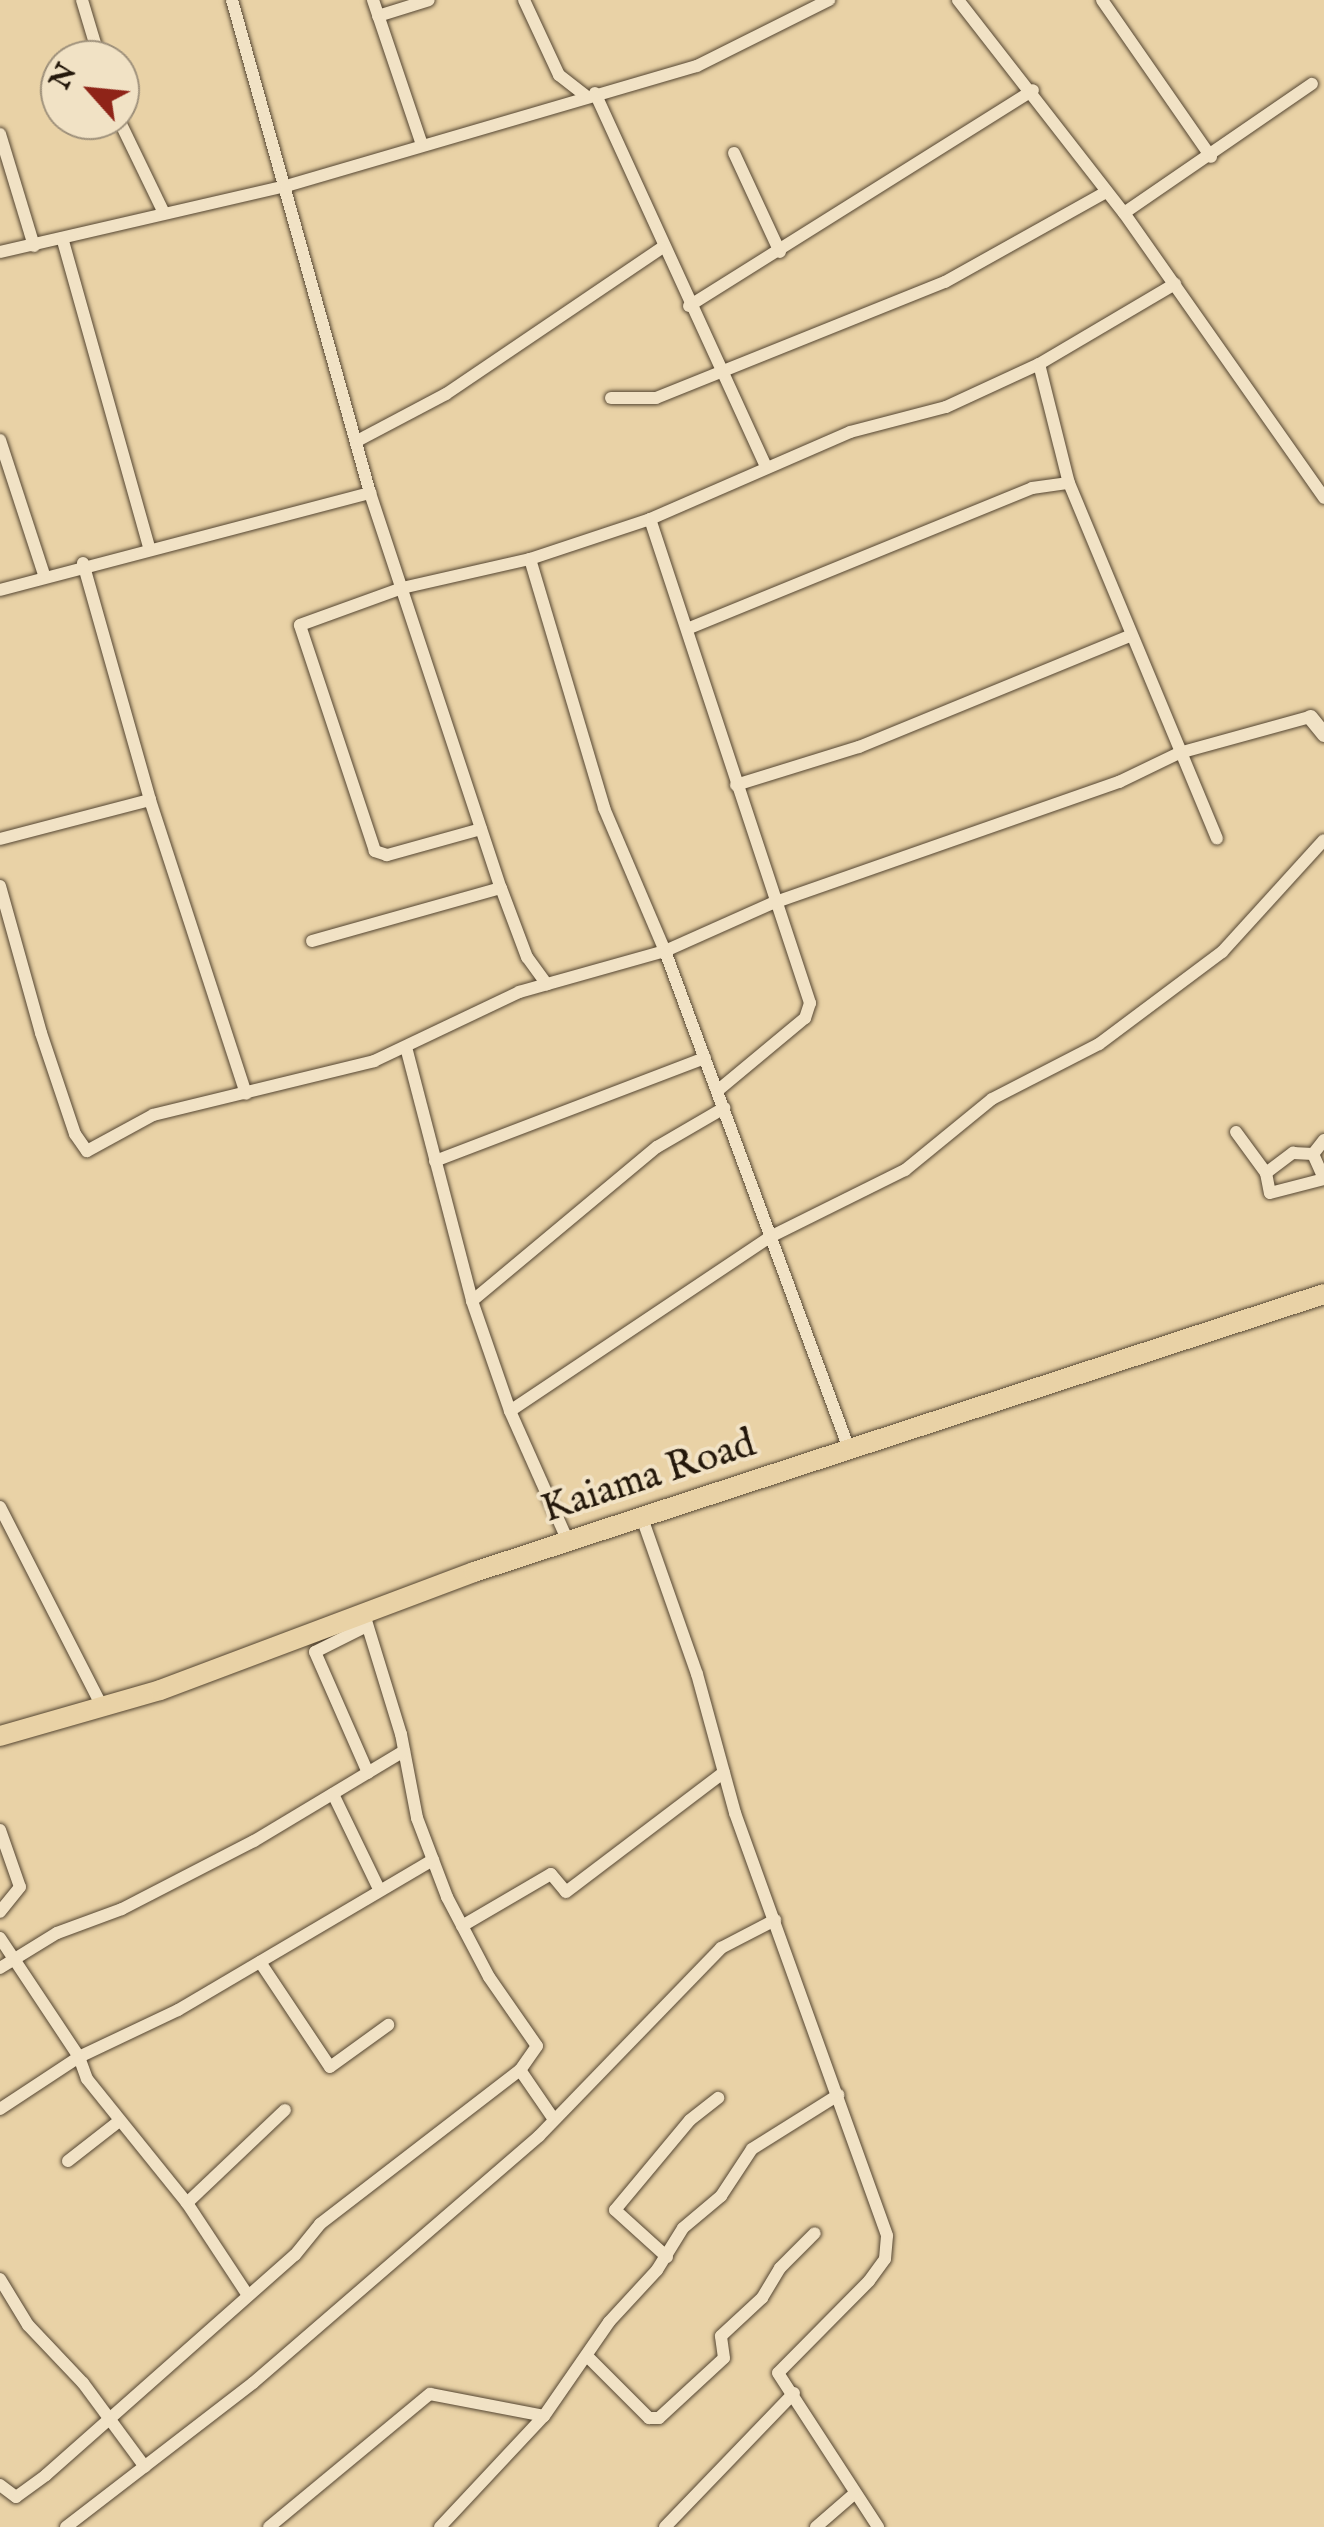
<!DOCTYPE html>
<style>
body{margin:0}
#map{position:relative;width:1324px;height:2527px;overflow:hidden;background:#e9d2a6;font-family:"IM FELL English",serif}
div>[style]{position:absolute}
.roads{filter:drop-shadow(0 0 2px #554632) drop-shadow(0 0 2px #554632)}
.minor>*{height:12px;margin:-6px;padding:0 6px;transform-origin:6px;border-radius:6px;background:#f1e2c5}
.tertiary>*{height:15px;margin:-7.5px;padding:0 7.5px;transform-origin:7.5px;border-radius:7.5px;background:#f1e2c5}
.trunk>*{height:20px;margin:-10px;padding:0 10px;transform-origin:10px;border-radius:10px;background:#e9d2a6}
span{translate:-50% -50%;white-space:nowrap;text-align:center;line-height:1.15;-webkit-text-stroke:8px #f1e2c5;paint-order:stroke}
.street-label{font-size:40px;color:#24180b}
.north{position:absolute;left:40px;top:40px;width:100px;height:100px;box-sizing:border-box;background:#f1e2c5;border:2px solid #9f917b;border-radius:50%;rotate:297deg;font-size:28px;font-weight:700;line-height:40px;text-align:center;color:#24180b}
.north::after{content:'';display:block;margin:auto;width:35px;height:45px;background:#8f2418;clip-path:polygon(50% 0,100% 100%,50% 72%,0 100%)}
</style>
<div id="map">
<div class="roads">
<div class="minor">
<i style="left:82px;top:0;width:63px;rotate:73.3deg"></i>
<i style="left:232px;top:0;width:512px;rotate:74.36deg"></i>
<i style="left:370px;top:493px;width:416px;rotate:71.7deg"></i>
<i style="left:501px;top:888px;width:74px;rotate:69.4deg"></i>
<i style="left:527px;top:957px;width:34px;rotate:54deg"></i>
<i style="left:373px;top:0;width:150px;rotate:71.3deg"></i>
<i style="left:524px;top:0;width:83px;rotate:65deg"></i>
<i style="left:559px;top:75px;width:33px;rotate:38deg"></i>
<i style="left:958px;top:0;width:270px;rotate:52.1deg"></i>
<i style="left:1124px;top:213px;width:348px;rotate:54.9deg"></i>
<i style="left:1102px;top:0;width:191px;rotate:55.2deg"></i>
<i style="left:378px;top:16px;width:53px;rotate:-17.4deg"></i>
<i style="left:595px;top:93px;width:409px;rotate:65.4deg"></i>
<i style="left:119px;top:120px;width:103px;rotate:64.2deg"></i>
<i style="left:0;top:134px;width:117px;rotate:73.1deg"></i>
<i style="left:734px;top:153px;width:109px;rotate:65.1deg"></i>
<i style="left:1124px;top:213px;width:228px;rotate:-34.5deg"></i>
<i style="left:63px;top:241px;width:318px;rotate:74.3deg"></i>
<i style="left:0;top:252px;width:294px;rotate:-13deg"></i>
<i style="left:286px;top:186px;width:428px;rotate:-16.3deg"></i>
<i style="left:697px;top:66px;width:148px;rotate:-26.6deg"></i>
<i style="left:689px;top:306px;width:406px;rotate:-32.1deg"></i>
<i style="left:1039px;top:364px;width:123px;rotate:75.9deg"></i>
<i style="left:1069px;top:483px;width:385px;rotate:67.4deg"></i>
<i style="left:611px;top:398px;width:45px"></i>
<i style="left:656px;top:398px;width:311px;rotate:-21.9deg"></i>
<i style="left:945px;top:282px;width:184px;rotate:-29.2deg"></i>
<i style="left:0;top:440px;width:142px;rotate:71.9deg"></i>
<i style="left:359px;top:440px;width:98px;rotate:-27.9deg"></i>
<i style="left:446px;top:394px;width:261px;rotate:-34.1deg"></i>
<i style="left:650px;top:519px;width:510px;rotate:71.71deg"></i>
<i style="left:810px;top:1003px;width:16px;rotate:108deg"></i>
<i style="left:805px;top:1018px;width:114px;rotate:140.3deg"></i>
<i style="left:530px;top:559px;width:260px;rotate:73.4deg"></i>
<i style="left:604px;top:808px;width:155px;rotate:66.9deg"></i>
<i style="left:665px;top:951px;width:531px;rotate:69.72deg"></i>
<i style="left:83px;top:563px;width:246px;rotate:74.2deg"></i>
<i style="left:150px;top:800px;width:309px;rotate:71.9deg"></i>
<i style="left:0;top:590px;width:383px;rotate:-14.7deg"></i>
<i style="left:687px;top:629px;width:373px;rotate:-22.2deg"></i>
<i style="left:1032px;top:488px;width:37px;rotate:-8deg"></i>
<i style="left:736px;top:785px;width:129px;rotate:-17.2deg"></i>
<i style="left:859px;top:747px;width:292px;rotate:-22.3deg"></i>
<i style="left:481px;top:829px;width:98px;rotate:164.5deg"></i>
<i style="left:387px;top:855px;width:13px;rotate:-162deg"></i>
<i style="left:375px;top:851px;width:238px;rotate:-108.4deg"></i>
<i style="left:300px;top:625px;width:109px;rotate:-19.9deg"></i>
<i style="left:402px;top:588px;width:131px;rotate:-12.8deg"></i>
<i style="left:530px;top:559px;width:126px;rotate:-18.4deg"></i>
<i style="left:650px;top:519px;width:218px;rotate:-23.5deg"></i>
<i style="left:850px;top:432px;width:99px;rotate:-14.6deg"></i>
<i style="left:946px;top:407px;width:102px;rotate:-24.8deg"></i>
<i style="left:1039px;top:364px;width:158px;rotate:-30.5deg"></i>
<i style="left:0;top:839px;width:155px;rotate:-14.6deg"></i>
<i style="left:0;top:886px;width:153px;rotate:74.4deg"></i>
<i style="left:41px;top:1033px;width:107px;rotate:71.4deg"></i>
<i style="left:75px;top:1134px;width:21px;rotate:55deg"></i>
<i style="left:87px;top:1151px;width:75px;rotate:-28.6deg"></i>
<i style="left:153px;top:1115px;width:228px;rotate:-13.7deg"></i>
<i style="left:374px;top:1061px;width:161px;rotate:-25.4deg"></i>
<i style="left:519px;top:992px;width:152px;rotate:-15.7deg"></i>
<i style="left:665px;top:951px;width:118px;rotate:-24deg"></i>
<i style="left:773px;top:903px;width:367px;rotate:-19.3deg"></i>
<i style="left:1119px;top:782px;width:67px;rotate:-25.8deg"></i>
<i style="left:1179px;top:753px;width:136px;rotate:-15.4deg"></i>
<i style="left:312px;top:941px;width:196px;rotate:-15.7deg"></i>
<i style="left:406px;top:1047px;width:262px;rotate:75.4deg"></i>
<i style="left:472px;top:1301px;width:116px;rotate:70.9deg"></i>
<i style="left:510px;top:1411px;width:142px;rotate:66deg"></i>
<i style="left:1236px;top:1132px;width:51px;rotate:53.8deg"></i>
<i style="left:1266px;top:1173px;width:20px;rotate:79deg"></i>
<i style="left:1270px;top:1193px;width:56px;rotate:-14.5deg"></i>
<i style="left:1324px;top:1140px;width:18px;rotate:128deg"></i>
<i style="left:1313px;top:1154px;width:27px;rotate:66deg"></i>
<i style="left:435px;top:1161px;width:289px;rotate:-20.9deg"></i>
<i style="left:1266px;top:1173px;width:34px;rotate:-37deg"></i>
<i style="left:1293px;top:1153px;width:20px;rotate:3deg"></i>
<i style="left:472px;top:1301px;width:241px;rotate:-39.8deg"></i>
<i style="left:657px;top:1147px;width:78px;rotate:-30.2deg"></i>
<i style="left:510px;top:1411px;width:313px;rotate:-33.8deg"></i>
<i style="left:770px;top:1237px;width:151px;rotate:-26.4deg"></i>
<i style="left:905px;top:1170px;width:112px;rotate:-39.2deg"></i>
<i style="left:992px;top:1099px;width:120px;rotate:-27.2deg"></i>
<i style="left:1099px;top:1044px;width:154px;rotate:-36.8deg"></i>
<i style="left:1222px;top:952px;width:151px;rotate:-47.7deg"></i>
<i style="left:0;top:1507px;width:224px;rotate:62.9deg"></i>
<i style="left:642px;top:1518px;width:165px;rotate:70.6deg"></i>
<i style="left:697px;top:1674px;width:144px;rotate:74.7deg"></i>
<i style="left:735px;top:1813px;width:449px;rotate:70.2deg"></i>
<i style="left:887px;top:2236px;width:23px;rotate:95deg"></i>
<i style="left:885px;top:2259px;width:27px;rotate:126deg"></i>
<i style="left:869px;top:2281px;width:129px;rotate:134.7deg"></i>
<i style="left:778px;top:2373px;width:184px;rotate:57deg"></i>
<i style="left:364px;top:1614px;width:126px;rotate:72.9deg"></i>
<i style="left:401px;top:1734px;width:86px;rotate:79.2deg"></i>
<i style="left:417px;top:1818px;width:85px;rotate:69.2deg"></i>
<i style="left:447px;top:1897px;width:90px;rotate:62.3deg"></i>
<i style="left:489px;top:1977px;width:84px;rotate:55.2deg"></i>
<i style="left:537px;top:2046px;width:29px;rotate:125deg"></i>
<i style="left:367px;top:1626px;width:58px;rotate:153.4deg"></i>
<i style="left:315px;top:1652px;width:132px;rotate:66.3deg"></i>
<i style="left:333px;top:1794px;width:103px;rotate:64.2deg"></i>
<i style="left:0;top:1830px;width:60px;rotate:70.7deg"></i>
<i style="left:20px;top:1887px;width:32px;rotate:129deg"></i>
<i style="left:462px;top:1926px;width:103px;rotate:-30.3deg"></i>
<i style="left:551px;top:1874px;width:23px;rotate:50deg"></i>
<i style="left:566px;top:1892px;width:198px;rotate:-37.2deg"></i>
<i style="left:0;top:1938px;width:143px;rotate:56.4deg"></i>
<i style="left:79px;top:2057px;width:23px;rotate:70deg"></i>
<i style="left:87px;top:2079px;width:159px;rotate:51.1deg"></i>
<i style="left:187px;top:2203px;width:109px;rotate:56.6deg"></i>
<i style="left:260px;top:1962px;width:126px;rotate:56.3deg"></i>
<i style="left:330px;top:2067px;width:72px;rotate:-35.9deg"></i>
<i style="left:0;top:1968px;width:67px;rotate:-31.6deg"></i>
<i style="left:57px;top:1933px;width:69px;rotate:-20.3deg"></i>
<i style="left:122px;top:1909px;width:148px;rotate:-27.3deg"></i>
<i style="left:254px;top:1841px;width:175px;rotate:-31deg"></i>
<i style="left:0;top:2109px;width:95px;rotate:-33.4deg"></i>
<i style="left:79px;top:2057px;width:110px;rotate:-25.4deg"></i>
<i style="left:178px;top:2010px;width:296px;rotate:-30.5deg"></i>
<i style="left:68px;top:2161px;width:63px;rotate:-38deg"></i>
<i style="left:187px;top:2203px;width:135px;rotate:-43.5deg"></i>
<i style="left:667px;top:2257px;width:70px;rotate:-137.9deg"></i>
<i style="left:615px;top:2210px;width:117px;rotate:-50.2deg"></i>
<i style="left:690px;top:2120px;width:36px;rotate:-38deg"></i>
<i style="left:0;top:2279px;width:54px;rotate:58.7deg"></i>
<i style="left:28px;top:2325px;width:80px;rotate:46.5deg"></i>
<i style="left:83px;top:2383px;width:104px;rotate:53.6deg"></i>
<i style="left:587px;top:2356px;width:88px;rotate:45deg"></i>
<i style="left:649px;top:2418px;width:10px"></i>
<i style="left:659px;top:2418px;width:88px;rotate:-42.7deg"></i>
<i style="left:724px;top:2358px;width:22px;rotate:-98deg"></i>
<i style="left:721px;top:2336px;width:56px;rotate:-42.8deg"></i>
<i style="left:762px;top:2298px;width:35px;rotate:-59deg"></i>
<i style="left:780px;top:2268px;width:49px;rotate:-45deg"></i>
<i style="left:0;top:2485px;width:20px;rotate:37deg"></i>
<i style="left:16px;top:2497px;width:37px;rotate:-36deg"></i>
<i style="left:46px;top:2475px;width:332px;rotate:-41.5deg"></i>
<i style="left:295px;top:2255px;width:40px;rotate:-51deg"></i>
<i style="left:320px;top:2224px;width:252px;rotate:-37.6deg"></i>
<i style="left:520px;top:2070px;width:58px;rotate:55.5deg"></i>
<i style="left:66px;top:2527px;width:236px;rotate:-37.6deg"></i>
<i style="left:253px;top:2383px;width:378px;rotate:-40.8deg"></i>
<i style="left:539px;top:2136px;width:262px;rotate:-45.9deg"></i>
<i style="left:721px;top:1948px;width:61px;rotate:-27.4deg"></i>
<i style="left:269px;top:2527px;width:209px;rotate:-39.6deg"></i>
<i style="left:430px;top:2394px;width:116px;rotate:10.9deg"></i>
<i style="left:440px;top:2527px;width:152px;rotate:-46.9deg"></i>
<i style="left:544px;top:2416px;width:114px;rotate:-55.3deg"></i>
<i style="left:609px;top:2322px;width:71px;rotate:-47.3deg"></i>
<i style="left:657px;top:2270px;width:49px;rotate:-58.2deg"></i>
<i style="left:683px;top:2228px;width:50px;rotate:-40.1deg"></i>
<i style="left:721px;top:2196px;width:56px;rotate:-56.6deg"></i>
<i style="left:752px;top:2149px;width:102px;rotate:-32.1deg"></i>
<i style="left:665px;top:2527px;width:186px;rotate:-46.1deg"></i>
<i style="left:816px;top:2527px;width:50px;rotate:-41deg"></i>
</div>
<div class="tertiary">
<i style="left:1310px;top:717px;width:22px;rotate:51deg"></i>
</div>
<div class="trunk">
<i style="left:0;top:1736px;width:166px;rotate:-16deg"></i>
<i style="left:160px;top:1690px;width:335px;rotate:-20.6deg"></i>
<i style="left:474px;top:1572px;width:894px;rotate:-18.11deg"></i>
</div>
</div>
<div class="street-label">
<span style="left:649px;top:1478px;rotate:-18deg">Kaiama Road</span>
</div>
<div class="north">N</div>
</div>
